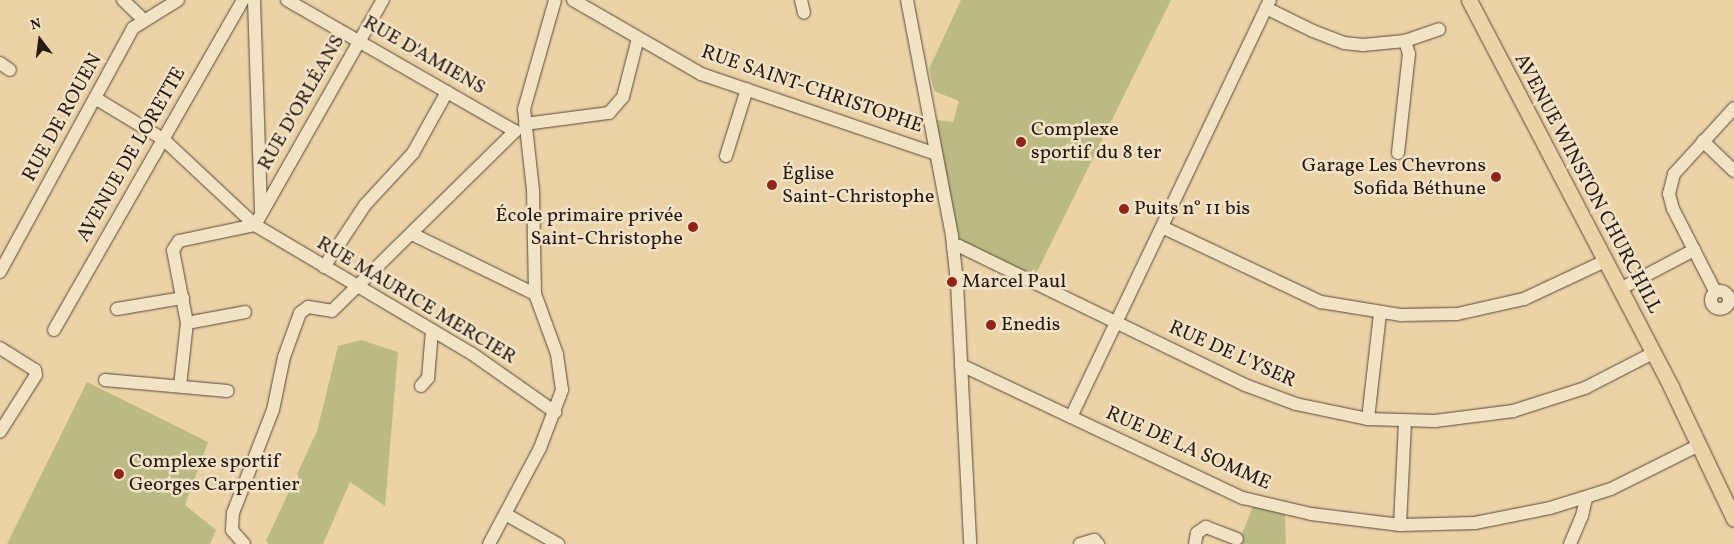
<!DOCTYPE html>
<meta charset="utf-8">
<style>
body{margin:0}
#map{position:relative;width:1734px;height:544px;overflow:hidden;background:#ebd2a7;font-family:Vollkorn,serif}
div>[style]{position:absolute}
.green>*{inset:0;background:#bcba84}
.roads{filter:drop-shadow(0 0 1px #584838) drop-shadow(0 0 1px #584838)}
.minor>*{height:12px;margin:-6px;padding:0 6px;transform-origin:6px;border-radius:6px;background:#f2e2c6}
.minor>.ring{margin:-6px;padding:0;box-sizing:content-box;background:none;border:12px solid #f2e2c6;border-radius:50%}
.major>*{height:15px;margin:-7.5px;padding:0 7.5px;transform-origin:7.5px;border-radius:7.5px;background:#ebd2a7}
.dots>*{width:14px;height:14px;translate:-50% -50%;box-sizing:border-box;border:2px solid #f2e2c6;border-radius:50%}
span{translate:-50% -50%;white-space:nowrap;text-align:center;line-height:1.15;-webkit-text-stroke:5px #f2e2c6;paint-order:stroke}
.street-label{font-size:20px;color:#271a13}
.poi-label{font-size:20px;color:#271a13}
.left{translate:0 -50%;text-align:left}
.right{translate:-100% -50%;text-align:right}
.north{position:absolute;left:15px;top:15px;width:50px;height:50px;-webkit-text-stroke:4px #f2e2c6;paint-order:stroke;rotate:345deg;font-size:14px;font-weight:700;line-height:20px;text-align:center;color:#271a13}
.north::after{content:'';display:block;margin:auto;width:18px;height:22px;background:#271a13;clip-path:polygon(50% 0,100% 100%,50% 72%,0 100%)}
</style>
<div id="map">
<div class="green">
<i style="clip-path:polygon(961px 0,1171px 0,1035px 276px,959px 239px,936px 120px,953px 122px,959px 101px,934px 91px,929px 69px)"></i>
<i style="clip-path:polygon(361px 340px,398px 352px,385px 506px,350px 482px,323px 544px,269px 544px,266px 541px,317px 431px,338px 346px)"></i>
<i style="clip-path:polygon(87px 382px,208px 442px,185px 505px,216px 530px,210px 544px,7px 544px)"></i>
<i style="clip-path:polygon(1253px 506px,1285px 513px,1286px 544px,1238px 544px)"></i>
</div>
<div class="roads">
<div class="minor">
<i style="left:123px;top:0;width:29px;rotate:44deg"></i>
<i style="left:254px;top:0;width:211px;rotate:88.1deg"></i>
<i style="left:287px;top:0;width:263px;rotate:29.9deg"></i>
<i style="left:573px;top:0;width:148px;rotate:30deg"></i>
<i style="left:701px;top:74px;width:248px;rotate:18.8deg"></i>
<i style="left:801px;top:0;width:13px;rotate:77deg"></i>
<i style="left:907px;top:0;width:240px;rotate:79.2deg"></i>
<i style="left:952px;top:236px;width:47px;rotate:83.9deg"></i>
<i style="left:957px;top:283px;width:261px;rotate:87.1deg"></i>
<i style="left:1266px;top:8px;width:52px;rotate:26.1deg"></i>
<i style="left:1313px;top:31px;width:33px;rotate:21deg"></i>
<i style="left:1344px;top:43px;width:19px;rotate:6deg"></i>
<i style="left:1363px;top:45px;width:42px;rotate:-5.4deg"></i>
<i style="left:1405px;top:41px;width:36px;rotate:-19deg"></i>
<i style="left:0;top:63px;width:12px;rotate:35deg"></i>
<i style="left:95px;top:98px;width:79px;rotate:31.1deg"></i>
<i style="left:163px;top:139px;width:126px;rotate:43.1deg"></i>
<i style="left:255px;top:225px;width:251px;rotate:30.7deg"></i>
<i style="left:471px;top:353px;width:103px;rotate:35.1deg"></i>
<i style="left:525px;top:124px;width:85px;rotate:-7.5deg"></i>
<i style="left:609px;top:113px;width:21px;rotate:-49deg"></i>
<i style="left:623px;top:97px;width:61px;rotate:-75.7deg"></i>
<i style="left:1703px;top:141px;width:43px;rotate:44.1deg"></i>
<i style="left:1398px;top:153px;width:100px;rotate:-83.7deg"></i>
<i style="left:1409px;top:54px;width:14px;rotate:-107deg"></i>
<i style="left:726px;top:156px;width:70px;rotate:-72.6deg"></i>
<i style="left:255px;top:225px;width:259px;rotate:-60.4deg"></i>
<i style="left:1162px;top:227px;width:176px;rotate:25.3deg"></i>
<i style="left:1321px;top:302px;width:80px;rotate:9.3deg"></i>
<i style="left:1400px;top:315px;width:57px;rotate:-1deg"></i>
<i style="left:1457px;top:314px;width:69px;rotate:-12.6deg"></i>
<i style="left:1524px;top:299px;width:89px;rotate:-25.1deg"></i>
<i style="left:412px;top:234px;width:137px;rotate:26deg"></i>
<i style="left:953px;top:247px;width:6px;rotate:-9deg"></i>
<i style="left:959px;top:246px;width:318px;rotate:25.9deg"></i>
<i style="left:1245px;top:385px;width:54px;rotate:20.4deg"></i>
<i style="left:1296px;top:404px;width:74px;rotate:11.8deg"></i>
<i style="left:1368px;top:419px;width:67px;rotate:1.7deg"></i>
<i style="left:1435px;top:421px;width:79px;rotate:-7.3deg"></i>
<i style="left:1513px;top:411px;width:76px;rotate:-17.7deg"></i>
<i style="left:1585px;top:388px;width:76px;rotate:-27.2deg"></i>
<i style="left:324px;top:267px;width:74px;rotate:-56.5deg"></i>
<i style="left:365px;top:205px;width:71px;rotate:-47.3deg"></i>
<i style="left:413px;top:153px;width:70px;rotate:-60.9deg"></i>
<i style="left:0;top:272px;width:278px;rotate:-61.4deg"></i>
<i style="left:133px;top:28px;width:53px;rotate:-31.9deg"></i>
<i style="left:1620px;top:289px;width:84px;rotate:-27.8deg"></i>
<i class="ring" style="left:1711px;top:291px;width:6px;height:6px"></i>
<i style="left:1715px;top:291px;width:92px;rotate:-117.1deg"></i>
<i style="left:1673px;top:209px;width:16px;rotate:-105deg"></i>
<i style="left:1669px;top:194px;width:21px;rotate:-76deg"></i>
<i style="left:1674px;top:174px;width:89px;rotate:-47.7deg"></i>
<i style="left:117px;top:309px;width:67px;rotate:-9.5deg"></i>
<i style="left:187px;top:323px;width:59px;rotate:-10.7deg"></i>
<i style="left:54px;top:330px;width:380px;rotate:-60.2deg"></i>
<i style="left:0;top:348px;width:41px;rotate:32.2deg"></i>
<i style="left:35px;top:370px;width:5px;rotate:79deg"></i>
<i style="left:36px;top:375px;width:67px;rotate:122.3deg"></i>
<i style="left:961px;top:365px;width:312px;rotate:25.3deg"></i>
<i style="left:1243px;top:498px;width:70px;rotate:13.2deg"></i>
<i style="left:1311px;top:514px;width:90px;rotate:7deg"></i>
<i style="left:1400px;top:525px;width:75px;rotate:-1.5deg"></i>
<i style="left:1475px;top:523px;width:76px;rotate:-11.3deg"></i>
<i style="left:1550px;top:508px;width:64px;rotate:-17.3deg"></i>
<i style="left:1611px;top:489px;width:96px;rotate:-26.6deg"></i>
<i style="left:105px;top:380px;width:123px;rotate:5.1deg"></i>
<i style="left:180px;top:386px;width:63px;rotate:-83.7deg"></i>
<i style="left:187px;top:323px;width:74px;rotate:-100.9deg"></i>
<i style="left:173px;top:250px;width:11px;rotate:-56deg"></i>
<i style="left:179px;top:241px;width:78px;rotate:-11.9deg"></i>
<i style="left:421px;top:386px;width:11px;rotate:-49deg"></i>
<i style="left:428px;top:378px;width:48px;rotate:-85.2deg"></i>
<i style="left:1071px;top:417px;width:462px;rotate:-64.5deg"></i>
<i style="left:1368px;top:419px;width:107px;rotate:-83.5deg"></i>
<i style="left:507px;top:515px;width:59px;rotate:29.6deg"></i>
<i style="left:1400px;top:525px;width:103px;rotate:-87.2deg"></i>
<i style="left:244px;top:544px;width:18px;rotate:-131deg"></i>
<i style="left:232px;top:530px;width:17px;rotate:-87deg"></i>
<i style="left:233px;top:513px;width:110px;rotate:-68.8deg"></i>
<i style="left:273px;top:410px;width:54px;rotate:-78.3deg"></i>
<i style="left:284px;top:357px;width:47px;rotate:-70deg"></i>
<i style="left:300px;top:313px;width:10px;rotate:-37deg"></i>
<i style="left:308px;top:307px;width:24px;rotate:9deg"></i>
<i style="left:332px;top:311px;width:257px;rotate:-44.5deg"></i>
<i style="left:489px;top:544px;width:109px;rotate:-62deg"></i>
<i style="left:540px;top:448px;width:62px;rotate:-69.2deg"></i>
<i style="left:562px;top:390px;width:36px;rotate:-98deg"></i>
<i style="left:557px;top:354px;width:64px;rotate:-110.1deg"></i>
<i style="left:535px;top:294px;width:104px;rotate:-91.1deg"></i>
<i style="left:533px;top:190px;width:81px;rotate:-96.3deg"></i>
<i style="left:524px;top:109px;width:113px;rotate:-74.1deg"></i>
<i style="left:1080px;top:544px;width:15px;rotate:-16deg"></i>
<i style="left:1094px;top:540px;width:6px;rotate:45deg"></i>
<i style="left:1195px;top:544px;width:11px;rotate:-80deg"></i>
<i style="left:1197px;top:533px;width:11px;rotate:-34deg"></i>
<i style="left:1206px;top:527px;width:33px;rotate:21deg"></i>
<i style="left:1570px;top:544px;width:30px;rotate:-67deg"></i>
<i style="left:1582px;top:516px;width:18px;rotate:-77deg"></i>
</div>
<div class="major">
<i style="left:1469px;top:0;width:437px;rotate:62.4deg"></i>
<i style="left:1671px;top:387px;width:146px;rotate:64.5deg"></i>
</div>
</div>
<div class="dots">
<i style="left:1021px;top:142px;background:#8f2418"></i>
<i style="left:1496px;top:177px;background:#8f2418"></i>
<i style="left:772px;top:185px;background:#8f2418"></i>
<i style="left:1124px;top:209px;background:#8f2418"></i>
<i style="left:693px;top:227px;background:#8f2418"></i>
<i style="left:952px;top:282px;background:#8f2418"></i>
<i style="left:991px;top:325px;background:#8f2418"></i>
<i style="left:119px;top:474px;background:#8f2418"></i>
</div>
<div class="street-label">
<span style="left:424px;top:56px;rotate:30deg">RUE D'AMIENS</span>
<span style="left:812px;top:90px;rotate:19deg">RUE SAINT-CHRISTOPHE</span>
<span style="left:302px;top:103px;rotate:-60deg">RUE D'ORLÉANS</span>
<span style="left:63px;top:118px;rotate:-61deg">RUE DE ROUEN</span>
<span style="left:132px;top:155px;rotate:-60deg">AVENUE DE LORETTE</span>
<span style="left:1587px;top:184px;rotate:62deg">AVENUE WINSTON CHURCHILL</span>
<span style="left:416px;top:301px;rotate:31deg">RUE MAURICE MERCIER</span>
<span style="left:1232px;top:355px;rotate:24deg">RUE DE L'YSER</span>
<span style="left:1188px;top:449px;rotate:24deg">RUE DE LA SOMME</span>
</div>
<div class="poi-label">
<span class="left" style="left:1031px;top:142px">Complexe<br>sportif du 8 ter</span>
<span class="right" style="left:1486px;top:178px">Garage Les Chevrons<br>Sofida Béthune</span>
<span class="left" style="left:782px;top:186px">Église<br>Saint-Christophe</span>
<span class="left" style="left:1134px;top:209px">Puits n° 11 bis</span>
<span class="right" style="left:683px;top:228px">École primaire privée<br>Saint-Christophe</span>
<span class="left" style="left:962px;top:282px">Marcel Paul</span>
<span class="left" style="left:1001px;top:325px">Enedis</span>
<span class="left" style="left:129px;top:474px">Complexe sportif<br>Georges Carpentier</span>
</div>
<div class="north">N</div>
</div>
